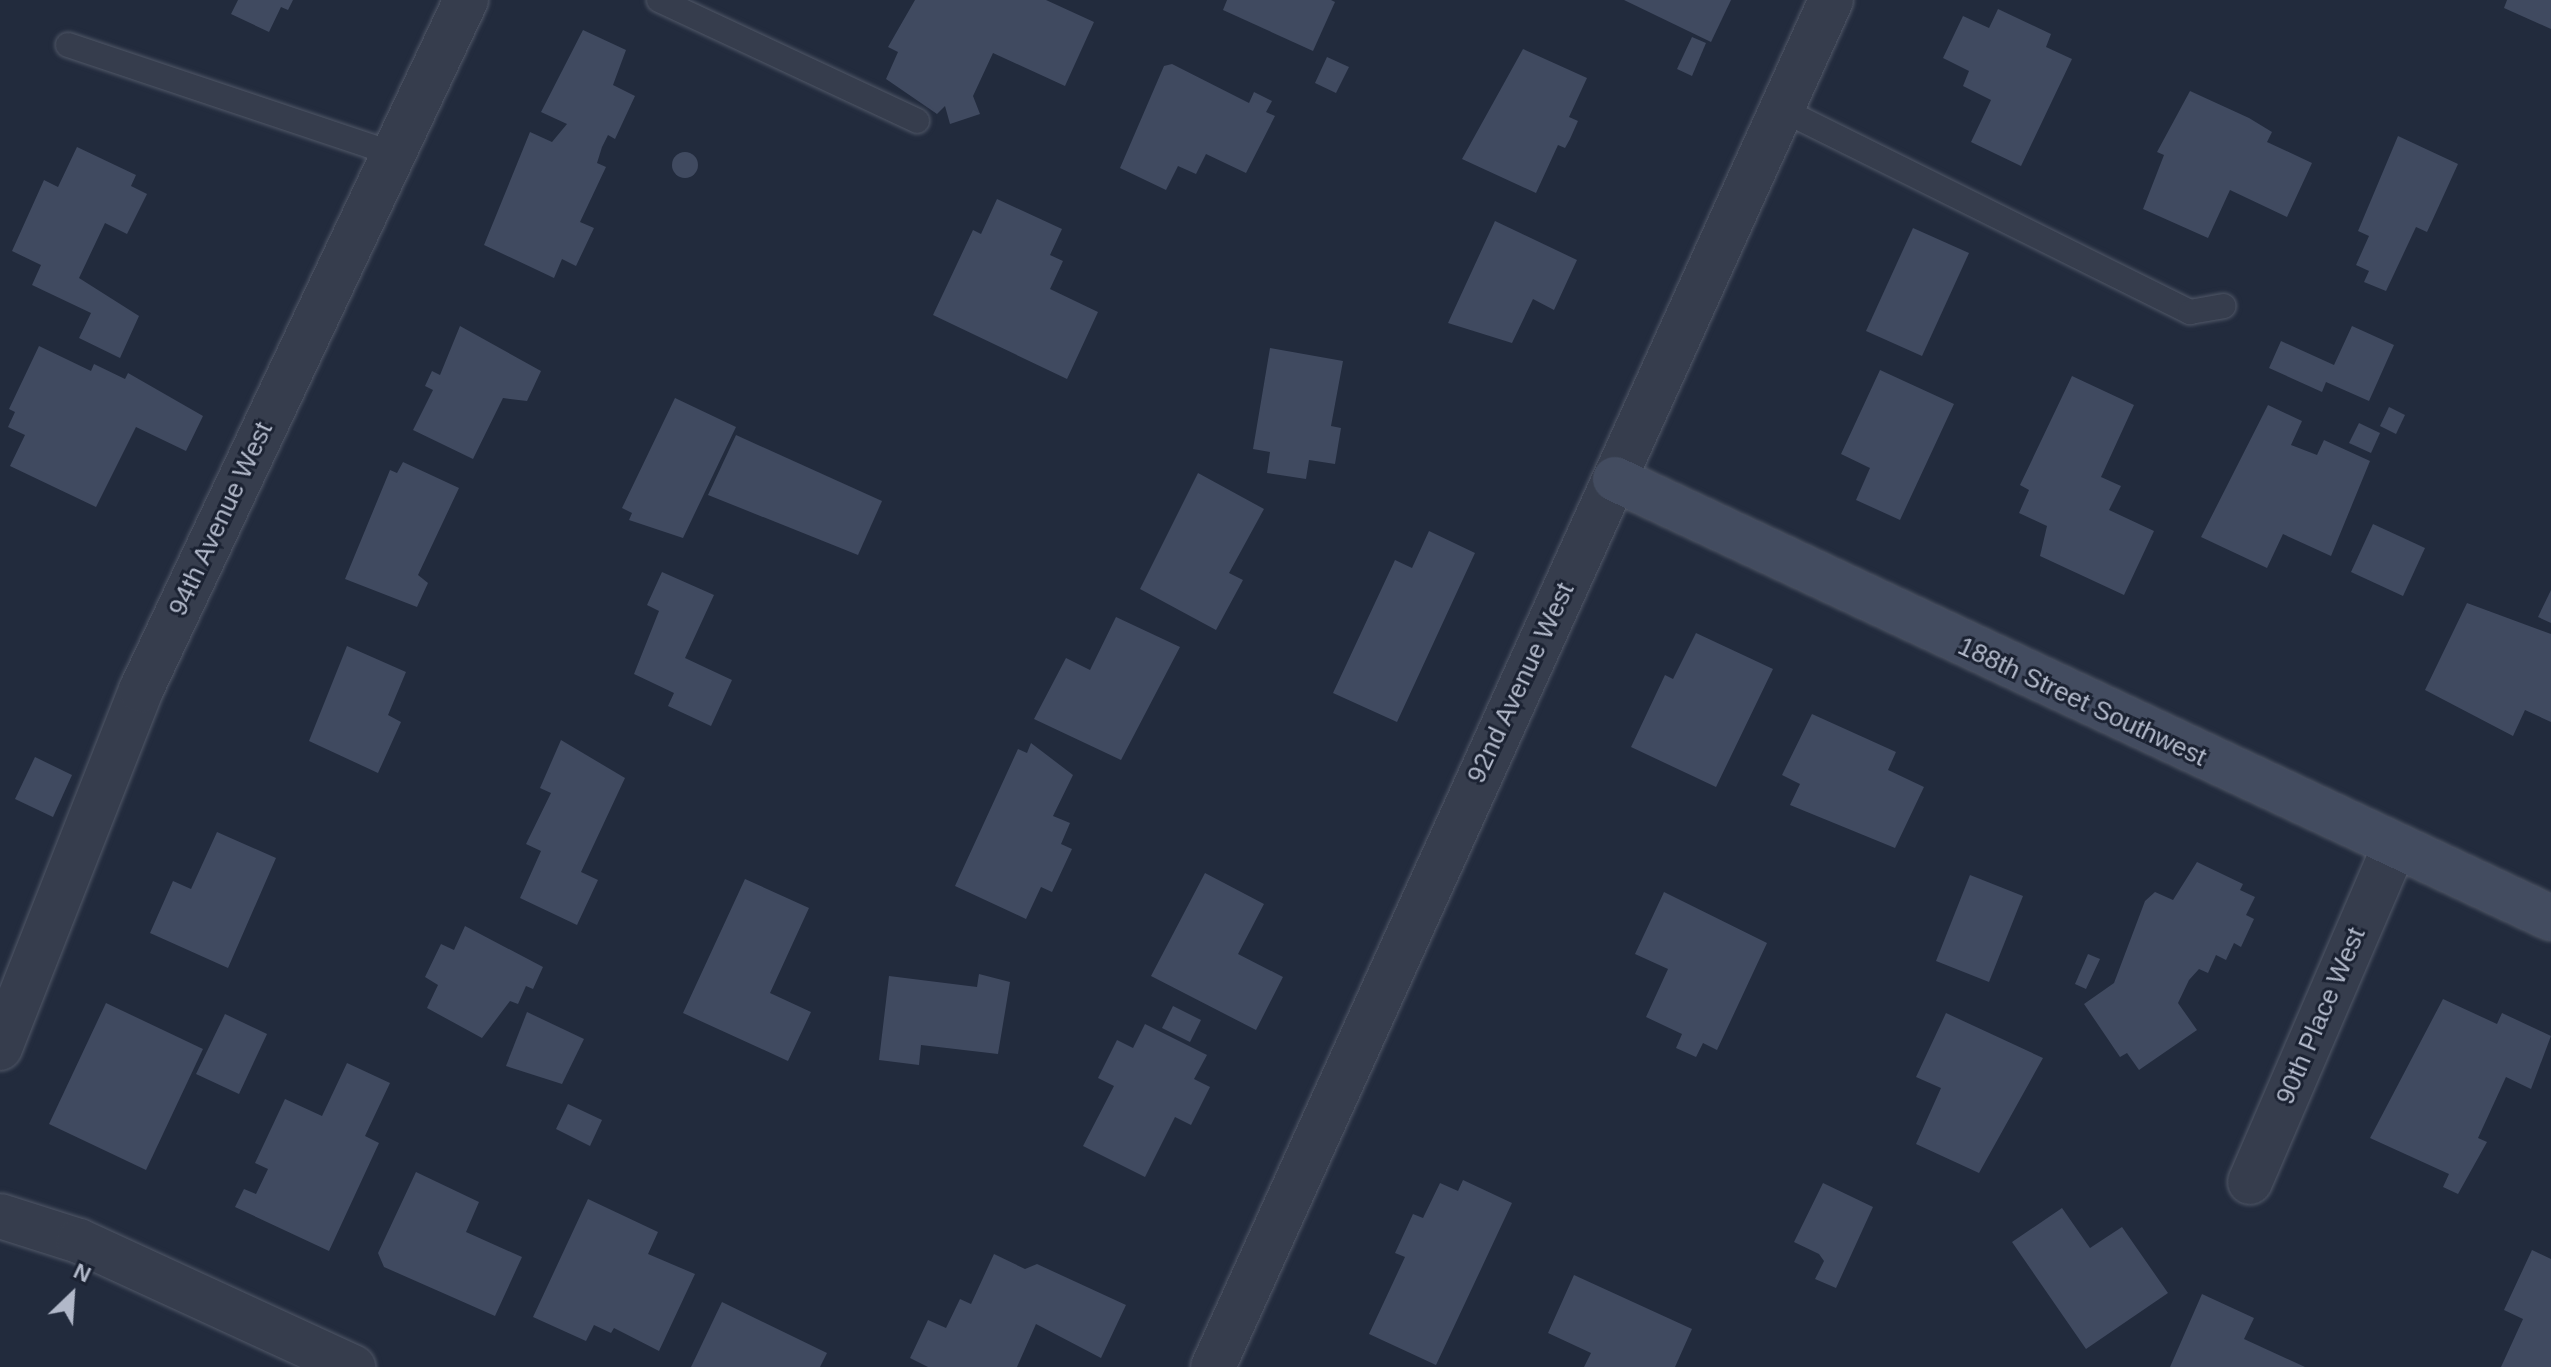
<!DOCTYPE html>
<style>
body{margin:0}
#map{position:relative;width:2551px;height:1367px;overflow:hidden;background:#222b3d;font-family:Helvetica,sans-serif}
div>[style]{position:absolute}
.building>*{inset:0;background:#404a60}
.round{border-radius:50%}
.roads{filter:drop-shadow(0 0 2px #515868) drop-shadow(0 0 2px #515868)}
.lane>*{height:24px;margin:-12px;padding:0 12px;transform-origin:12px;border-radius:12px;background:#363d4d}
.street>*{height:44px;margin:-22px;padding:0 22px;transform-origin:22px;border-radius:22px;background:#363d4d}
.secondary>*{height:44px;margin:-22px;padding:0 22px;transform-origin:22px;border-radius:22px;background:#434c60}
span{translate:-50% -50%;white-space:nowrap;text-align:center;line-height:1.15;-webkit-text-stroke:6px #1b2232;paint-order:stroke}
.street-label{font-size:26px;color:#b1b8c9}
.north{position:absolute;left:32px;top:1255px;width:80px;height:80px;-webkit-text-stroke:6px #1b2232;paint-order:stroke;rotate:25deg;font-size:22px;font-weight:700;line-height:32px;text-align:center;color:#b1b8c9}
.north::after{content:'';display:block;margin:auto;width:28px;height:36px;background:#b1b8c9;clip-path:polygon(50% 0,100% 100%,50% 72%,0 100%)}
</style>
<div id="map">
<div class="building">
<i style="clip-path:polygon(238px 0,293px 0,288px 10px,281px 7px,269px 32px,231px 14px)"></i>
<i style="clip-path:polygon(915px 0,1046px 0,1094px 22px,1065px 86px,993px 53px,973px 96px,980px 114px,950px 124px,945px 106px,937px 114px,886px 79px,898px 52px,888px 47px)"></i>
<i style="clip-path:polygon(1227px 0,1331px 0,1335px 2px,1313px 51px,1223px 10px)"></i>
<i style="clip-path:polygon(1624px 0,1731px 0,1711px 42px)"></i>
<i style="clip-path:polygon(2507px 0,2551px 0,2551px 29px,2504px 8px)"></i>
<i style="clip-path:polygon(1998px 9px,2051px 34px,2046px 47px,2072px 59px,2021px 166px,1971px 142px,1991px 100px,1963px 86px,1969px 71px,1943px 58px,1963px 16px,1989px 28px)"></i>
<i style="clip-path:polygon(583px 30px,626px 50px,613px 85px,635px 96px,615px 139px,608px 135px,602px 147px,597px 163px,606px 167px,580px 222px,594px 228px,576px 266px,562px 259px,554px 278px,484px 245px,530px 132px,552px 142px,567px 124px,541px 112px)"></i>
<i style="clip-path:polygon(1692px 37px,1706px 43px,1692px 76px,1677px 69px)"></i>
<i style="clip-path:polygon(1523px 49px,1587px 78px,1569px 117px,1578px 121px,1570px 139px,1565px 148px,1558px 145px,1536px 193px,1462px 159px)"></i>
<i style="clip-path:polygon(1327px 57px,1349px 67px,1336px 93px,1315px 83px)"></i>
<i style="clip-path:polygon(1172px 64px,1249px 103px,1254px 92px,1272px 101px,1266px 112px,1275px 116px,1246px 173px,1206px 154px,1196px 174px,1178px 166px,1166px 190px,1120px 168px,1164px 66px)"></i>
<i style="clip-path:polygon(2190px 91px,2249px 118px,2272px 132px,2267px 142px,2312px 163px,2287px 217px,2230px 190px,2208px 238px,2143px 209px,2164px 155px,2157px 152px)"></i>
<i style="clip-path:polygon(2398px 136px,2458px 164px,2427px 232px,2416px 227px,2386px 291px,2364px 282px,2369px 271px,2356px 265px,2369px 236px,2358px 231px)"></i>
<i style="clip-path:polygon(77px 147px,136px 175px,131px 186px,147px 194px,127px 234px,105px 223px,79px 278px,139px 316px,120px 358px,79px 338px,91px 313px,32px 285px,41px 265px,12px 251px,44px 180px,58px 187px)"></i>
<i class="round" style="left:672px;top:152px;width:26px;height:26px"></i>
<i style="clip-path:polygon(997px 199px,1062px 229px,1050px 255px,1063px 261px,1050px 289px,1098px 312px,1067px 379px,933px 315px,973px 230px,981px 234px)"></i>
<i style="clip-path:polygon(1495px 221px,1577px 260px,1554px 310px,1533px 299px,1512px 343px,1448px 323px)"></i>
<i style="clip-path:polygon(1913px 228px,1969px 253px,1922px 356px,1866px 331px)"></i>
<i style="clip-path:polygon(460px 326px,541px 371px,527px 401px,503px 398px,473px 459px,413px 430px,433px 390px,425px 386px,432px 371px,440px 375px)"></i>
<i style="clip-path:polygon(2352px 326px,2394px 345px,2369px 401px,2326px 382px,2322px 392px,2269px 368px,2281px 341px,2334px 365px)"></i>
<i style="clip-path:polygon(39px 346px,91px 371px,94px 364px,125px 379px,128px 373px,203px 416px,186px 451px,136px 427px,96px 507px,10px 466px,25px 435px,8px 427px,15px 412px,9px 409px)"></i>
<i style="clip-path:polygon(1270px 348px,1343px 361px,1331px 426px,1341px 428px,1335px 464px,1309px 460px,1306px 479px,1267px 473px,1270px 452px,1253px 449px)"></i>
<i style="clip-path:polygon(1880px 370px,1954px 404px,1900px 520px,1856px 500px,1870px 468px,1841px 454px)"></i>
<i style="clip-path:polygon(2072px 376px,2134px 405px,2101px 477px,2121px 486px,2109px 510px,2154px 531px,2124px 595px,2040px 556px,2047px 526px,2019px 513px,2029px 490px,2020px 485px)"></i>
<i style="clip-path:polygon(675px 398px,736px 427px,683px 538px,629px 520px,632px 513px,622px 508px)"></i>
<i style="clip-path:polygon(2268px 405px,2302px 421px,2291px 445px,2317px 455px,2324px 440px,2370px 461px,2331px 556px,2283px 534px,2267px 568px,2201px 537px)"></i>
<i style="clip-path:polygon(2389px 407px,2405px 415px,2396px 434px,2380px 426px)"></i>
<i style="clip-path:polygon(2359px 423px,2380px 433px,2371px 453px,2349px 443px)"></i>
<i style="clip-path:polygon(736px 435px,882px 501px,858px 555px,708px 495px)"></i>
<i style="clip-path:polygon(403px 462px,459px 488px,418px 575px,428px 583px,417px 607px,345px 579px,390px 470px,397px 473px)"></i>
<i style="clip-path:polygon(1198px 473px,1264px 509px,1229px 573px,1243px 580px,1216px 630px,1140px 589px)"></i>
<i style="clip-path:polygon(2373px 524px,2425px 548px,2403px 596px,2351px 572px)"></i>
<i style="clip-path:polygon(1429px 531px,1475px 553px,1397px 722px,1333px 693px,1395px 560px,1412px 568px)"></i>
<i style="clip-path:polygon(662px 572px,714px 595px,685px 658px,732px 680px,711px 726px,668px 706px,674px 693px,634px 674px,659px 611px,647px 605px)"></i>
<i style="clip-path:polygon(2551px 590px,2551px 623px,2538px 617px)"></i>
<i style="clip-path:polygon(2467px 603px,2551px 634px,2551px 722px,2525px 710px,2513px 736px,2425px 690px)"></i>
<i style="clip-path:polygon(1116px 617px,1180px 647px,1121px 760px,1034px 719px,1066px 658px,1090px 670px)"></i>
<i style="clip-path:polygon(1696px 633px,1773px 669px,1716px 787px,1631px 747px,1665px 675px,1673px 679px)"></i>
<i style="clip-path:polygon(347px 646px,406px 672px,388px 715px,401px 722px,378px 773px,309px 741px)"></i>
<i style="clip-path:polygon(1812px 714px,1896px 752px,1888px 770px,1924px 787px,1895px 848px,1790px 805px,1800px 784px,1782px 775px)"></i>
<i style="clip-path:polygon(561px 740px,625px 778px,581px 872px,598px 880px,577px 925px,520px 898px,541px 851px,526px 844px,551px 793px,540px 788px)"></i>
<i style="clip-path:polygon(1031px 743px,1073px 775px,1053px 816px,1070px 823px,1061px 844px,1072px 849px,1052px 892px,1041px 887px,1026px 919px,955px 886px,1018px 749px,1027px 753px)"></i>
<i style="clip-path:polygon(35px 757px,72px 775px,53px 817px,15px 799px)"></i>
<i style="clip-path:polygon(217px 832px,276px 858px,228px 968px,150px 933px,173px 881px,191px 889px)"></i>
<i style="clip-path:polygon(2197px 862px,2243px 884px,2240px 890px,2255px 897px,2246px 915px,2254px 919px,2241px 947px,2234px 943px,2226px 960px,2216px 955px,2208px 973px,2199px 969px,2189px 980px,2178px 1003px,2197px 1030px,2139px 1070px,2127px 1053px,2120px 1057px,2084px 1004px,2114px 983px,2145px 901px,2155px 892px,2173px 900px)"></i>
<i style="clip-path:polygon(1205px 873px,1264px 904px,1238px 954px,1283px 977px,1256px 1030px,1151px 976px)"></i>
<i style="clip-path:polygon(1970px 875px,2023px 896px,1989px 982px,1936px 961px)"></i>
<i style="clip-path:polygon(745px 879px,809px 908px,770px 993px,811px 1012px,788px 1061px,683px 1013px)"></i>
<i style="clip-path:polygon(1664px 892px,1767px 943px,1717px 1050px,1703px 1043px,1696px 1057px,1676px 1048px,1682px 1034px,1646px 1017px,1668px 969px,1635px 954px)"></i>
<i style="clip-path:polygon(465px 926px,543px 967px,533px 989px,526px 986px,518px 1004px,510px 1001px,482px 1038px,427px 1008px,438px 985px,425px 977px,441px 944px,454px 950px)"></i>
<i style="clip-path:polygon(2088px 954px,2100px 959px,2086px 989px,2075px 984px)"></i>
<i style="clip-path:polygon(979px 974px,1010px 982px,998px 1054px,921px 1045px,919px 1065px,879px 1060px,889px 976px,977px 987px)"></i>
<i style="clip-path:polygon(2443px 999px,2497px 1024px,2502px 1013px,2551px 1036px,2531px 1089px,2506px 1077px,2478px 1138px,2487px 1142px,2458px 1194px,2443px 1187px,2449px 1174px,2370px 1138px)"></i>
<i style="clip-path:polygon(106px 1003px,203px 1049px,146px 1170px,49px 1124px)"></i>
<i style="clip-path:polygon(1173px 1006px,1201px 1020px,1190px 1042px,1162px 1028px)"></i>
<i style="clip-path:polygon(527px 1012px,584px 1039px,562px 1084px,506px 1066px)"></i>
<i style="clip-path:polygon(1946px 1013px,2043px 1058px,1979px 1173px,1916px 1144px,1941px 1088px,1916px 1077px)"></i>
<i style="clip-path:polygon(225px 1014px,267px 1034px,239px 1094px,196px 1074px)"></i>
<i style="clip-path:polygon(1145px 1024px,1207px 1055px,1194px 1079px,1210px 1087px,1191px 1125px,1175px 1117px,1145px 1177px,1083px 1146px,1114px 1086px,1098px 1078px,1117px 1040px,1133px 1048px)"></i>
<i style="clip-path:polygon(347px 1063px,390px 1083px,365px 1136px,379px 1143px,329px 1251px,235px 1207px,244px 1189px,256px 1194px,268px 1169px,255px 1163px,285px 1099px,322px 1116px)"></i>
<i style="clip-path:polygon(568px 1104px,602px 1120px,590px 1146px,556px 1129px)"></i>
<i style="clip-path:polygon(416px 1172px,479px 1202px,466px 1232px,522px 1257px,495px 1316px,384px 1267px,378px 1253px)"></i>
<i style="clip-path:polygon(1463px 1180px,1512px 1203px,1436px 1365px,1369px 1334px,1405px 1257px,1395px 1253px,1413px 1214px,1423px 1218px,1440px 1183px,1458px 1191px)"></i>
<i style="clip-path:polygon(1823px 1183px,1873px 1207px,1836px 1288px,1815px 1279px,1824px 1261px,1819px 1254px,1794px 1242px)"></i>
<i style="clip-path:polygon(588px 1199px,658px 1232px,648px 1254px,695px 1274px,659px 1351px,614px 1328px,611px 1333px,594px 1325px,586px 1341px,533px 1317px)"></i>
<i style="clip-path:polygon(2062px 1208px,2090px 1248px,2122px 1227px,2168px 1293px,2086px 1349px,2012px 1242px)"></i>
<i style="clip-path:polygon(2532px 1250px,2551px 1259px,2551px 1367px,2501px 1367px,2523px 1319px,2504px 1310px)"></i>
<i style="clip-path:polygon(994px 1254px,1025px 1269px,1037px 1264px,1126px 1305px,1101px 1358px,1036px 1324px,1017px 1367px,928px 1367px,910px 1358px,928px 1320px,946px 1328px,960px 1299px,971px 1304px)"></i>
<i style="clip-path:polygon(1574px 1275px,1692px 1329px,1675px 1367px,1584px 1367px,1591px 1353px,1548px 1333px)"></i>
<i style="clip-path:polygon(2202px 1294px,2254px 1318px,2244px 1339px,2305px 1367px,2170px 1367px)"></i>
<i style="clip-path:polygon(722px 1302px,827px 1353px,820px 1367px,691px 1367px)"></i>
</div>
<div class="roads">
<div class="lane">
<i style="left:659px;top:0;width:285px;rotate:25.1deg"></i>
<i style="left:68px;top:45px;width:343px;rotate:18.5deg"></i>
<i style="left:1781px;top:109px;width:457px;rotate:26.4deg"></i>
<i style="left:2190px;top:312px;width:34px;rotate:-10deg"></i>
</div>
<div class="street">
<i style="left:0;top:1048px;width:385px;rotate:-68.5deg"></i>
<i style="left:141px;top:690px;width:763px;rotate:-64.78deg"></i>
<i style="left:2250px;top:1182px;width:361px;rotate:-66.7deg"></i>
<i style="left:0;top:1216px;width:83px;rotate:17.6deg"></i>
<i style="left:79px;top:1241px;width:302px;rotate:24.7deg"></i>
<i style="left:1213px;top:1367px;width:1500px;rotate:-65.67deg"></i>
</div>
<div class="secondary">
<i style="left:1615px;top:479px;width:1034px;rotate:25.13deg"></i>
</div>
</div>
<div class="street-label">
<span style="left:221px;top:519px;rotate:-65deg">94th Avenue West</span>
<span style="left:1521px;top:683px;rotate:-65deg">92nd Avenue West</span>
<span style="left:2082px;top:702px;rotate:25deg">188th Street Southwest</span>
<span style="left:2321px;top:1016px;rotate:-67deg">90th Place West</span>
</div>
<div class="north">N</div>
</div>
